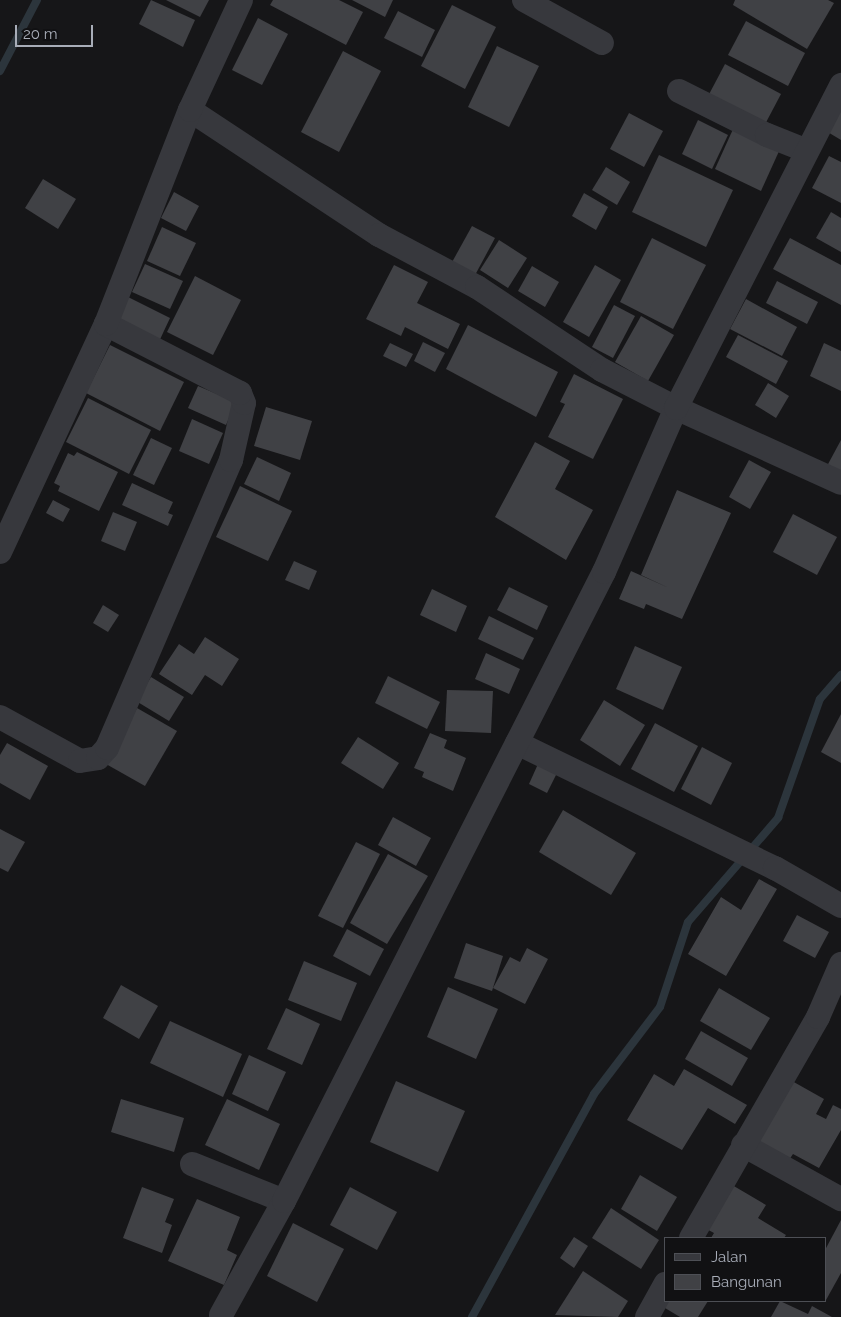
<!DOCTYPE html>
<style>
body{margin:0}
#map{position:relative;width:841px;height:1317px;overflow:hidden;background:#161618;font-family:Raleway,sans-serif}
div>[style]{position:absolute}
.stream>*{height:8px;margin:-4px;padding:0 4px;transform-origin:4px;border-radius:4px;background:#2c353c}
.building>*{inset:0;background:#404145}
.minor>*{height:24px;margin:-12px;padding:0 12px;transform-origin:12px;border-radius:12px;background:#37383d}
span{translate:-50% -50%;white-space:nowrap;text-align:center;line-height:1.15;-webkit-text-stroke:4.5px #111113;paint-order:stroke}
.legend{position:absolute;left:664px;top:1237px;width:162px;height:65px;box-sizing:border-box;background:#111113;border:1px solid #4d4f55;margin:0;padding:6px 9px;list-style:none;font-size:15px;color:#a8adb8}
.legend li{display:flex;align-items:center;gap:10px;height:25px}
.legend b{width:25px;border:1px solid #4d4f55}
.scale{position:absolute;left:15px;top:25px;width:78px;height:22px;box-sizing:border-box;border:2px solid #a8adb8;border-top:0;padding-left:6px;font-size:15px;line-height:18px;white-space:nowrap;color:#a8adb8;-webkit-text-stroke:4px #111113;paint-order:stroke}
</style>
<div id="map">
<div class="stream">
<i style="left:0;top:71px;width:80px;rotate:-62.5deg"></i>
<i style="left:472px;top:1317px;width:254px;rotate:-61.3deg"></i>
<i style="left:594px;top:1094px;width:109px;rotate:-52.8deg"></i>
<i style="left:660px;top:1007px;width:89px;rotate:-71.8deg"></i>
<i style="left:688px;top:922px;width:138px;rotate:-49.1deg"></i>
<i style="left:778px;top:818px;width:126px;rotate:-70.6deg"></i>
<i style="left:820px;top:699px;width:32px;rotate:-49deg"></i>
</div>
<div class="building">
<i style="clip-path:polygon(151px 0,195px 20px,183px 47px,139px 24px)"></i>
<i style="clip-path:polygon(166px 0,209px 0,200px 17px)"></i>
<i style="clip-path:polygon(273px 0,339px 0,363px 12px,346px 45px,270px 5px)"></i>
<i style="clip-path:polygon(352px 0,393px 0,385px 17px)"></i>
<i style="clip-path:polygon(735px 0,828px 0,834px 3px,807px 49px,733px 5px)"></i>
<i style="clip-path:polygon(452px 5px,496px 27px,465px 89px,421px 66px)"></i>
<i style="clip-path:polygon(398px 11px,435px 30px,422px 57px,384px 38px)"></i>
<i style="clip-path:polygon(258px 18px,288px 34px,262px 85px,232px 70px)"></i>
<i style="clip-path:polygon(746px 21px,805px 53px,788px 86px,728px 55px)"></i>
<i style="clip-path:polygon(497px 46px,539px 66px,509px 127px,468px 107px)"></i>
<i style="clip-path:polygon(343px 51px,381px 71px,339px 152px,301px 132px)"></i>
<i style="clip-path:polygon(725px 64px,781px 94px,762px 130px,706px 100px)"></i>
<i style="clip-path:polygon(841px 106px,841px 140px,826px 131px)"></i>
<i style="clip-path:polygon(629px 113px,663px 131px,644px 167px,610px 149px)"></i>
<i style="clip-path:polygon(698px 120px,728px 135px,712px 169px,682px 154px)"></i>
<i style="clip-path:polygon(734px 127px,780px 149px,761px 191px,715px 169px)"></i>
<i style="clip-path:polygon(659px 155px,733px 190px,706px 247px,632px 212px)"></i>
<i style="clip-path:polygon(829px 156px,841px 162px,841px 203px,812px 188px)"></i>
<i style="clip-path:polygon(606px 167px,630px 182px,617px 205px,592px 190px)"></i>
<i style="clip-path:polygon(43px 179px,76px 199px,58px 229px,25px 208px)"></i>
<i style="clip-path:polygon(174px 192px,199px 206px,186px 231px,161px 218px)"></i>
<i style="clip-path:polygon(584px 193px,608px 207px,596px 230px,572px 216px)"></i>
<i style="clip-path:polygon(831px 212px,841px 218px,841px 252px,816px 238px)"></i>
<i style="clip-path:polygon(472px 226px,495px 238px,474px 277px,451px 264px)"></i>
<i style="clip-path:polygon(162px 227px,196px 243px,180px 276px,147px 261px)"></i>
<i style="clip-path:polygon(652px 238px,706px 265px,673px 329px,620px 302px)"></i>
<i style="clip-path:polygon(790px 238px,841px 265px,841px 305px,773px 269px)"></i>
<i style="clip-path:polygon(499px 240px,527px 258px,508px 288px,480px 270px)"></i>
<i style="clip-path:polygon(145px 264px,183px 281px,170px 309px,132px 292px)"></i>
<i style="clip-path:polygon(394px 265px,428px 282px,417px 303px,460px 324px,448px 349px,405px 327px,401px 336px,366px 319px)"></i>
<i style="clip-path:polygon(595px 265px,621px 280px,589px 337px,563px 322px)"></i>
<i style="clip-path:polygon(532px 266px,559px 282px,545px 307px,518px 291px)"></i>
<i style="clip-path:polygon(195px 276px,241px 300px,213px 355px,167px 332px)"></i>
<i style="clip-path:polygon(777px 281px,818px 302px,807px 324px,766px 303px)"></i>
<i style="clip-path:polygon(126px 296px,170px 318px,156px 348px,111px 326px)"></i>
<i style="clip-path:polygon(746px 299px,797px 327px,782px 356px,730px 329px)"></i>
<i style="clip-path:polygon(614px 305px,635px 316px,613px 358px,592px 347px)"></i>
<i style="clip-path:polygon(641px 316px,674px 335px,648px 381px,615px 362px)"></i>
<i style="clip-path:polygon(468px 325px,558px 372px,536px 417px,446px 369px)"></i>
<i style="clip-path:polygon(738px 335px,788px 361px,776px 384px,726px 357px)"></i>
<i style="clip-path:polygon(423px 342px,445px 353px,435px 372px,414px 361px)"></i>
<i style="clip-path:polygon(390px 343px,413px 354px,406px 367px,383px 356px)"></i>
<i style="clip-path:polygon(824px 343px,841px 351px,841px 391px,810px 376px)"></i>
<i style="clip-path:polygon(110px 345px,184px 382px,160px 431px,86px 393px)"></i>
<i style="clip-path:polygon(574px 374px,623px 399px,593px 459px,548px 437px,565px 404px,560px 402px)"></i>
<i style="clip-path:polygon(768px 383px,789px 396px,776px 418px,755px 405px)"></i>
<i style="clip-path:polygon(198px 386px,236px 402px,226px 425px,188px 408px)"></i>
<i style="clip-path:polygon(88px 398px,151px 430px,129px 474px,66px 442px)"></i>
<i style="clip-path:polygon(266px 407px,312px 421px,300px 460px,254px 446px)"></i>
<i style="clip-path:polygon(192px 419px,223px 433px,209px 464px,179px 451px)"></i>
<i style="clip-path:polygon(151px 438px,172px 448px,154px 485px,133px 475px)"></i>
<i style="clip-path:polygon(841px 440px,841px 473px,827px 466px)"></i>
<i style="clip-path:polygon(535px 442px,570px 461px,555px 489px,593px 510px,566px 560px,495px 517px)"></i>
<i style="clip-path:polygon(77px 452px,118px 472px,99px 511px,58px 491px,60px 486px,54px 483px,68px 453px,74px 456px)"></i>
<i style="clip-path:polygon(257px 457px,291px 473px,279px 501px,244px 484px)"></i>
<i style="clip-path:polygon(749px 460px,771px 472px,750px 509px,729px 497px)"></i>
<i style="clip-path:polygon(132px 483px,173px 502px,168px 513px,173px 515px,168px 526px,122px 505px)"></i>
<i style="clip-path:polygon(240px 486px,292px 511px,268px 561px,216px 537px)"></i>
<i style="clip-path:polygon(677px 490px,731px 513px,682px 619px,646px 604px,644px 609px,619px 599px,631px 571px,669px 588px,641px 575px)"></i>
<i style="clip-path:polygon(53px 500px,70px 509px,63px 522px,46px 513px)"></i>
<i style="clip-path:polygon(113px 512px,137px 522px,125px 551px,101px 541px)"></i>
<i style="clip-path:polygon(793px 514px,837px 537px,817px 575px,773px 552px)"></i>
<i style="clip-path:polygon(294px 561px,317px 571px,309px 590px,285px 580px)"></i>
<i style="clip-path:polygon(509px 587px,548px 606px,537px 630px,497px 610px)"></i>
<i style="clip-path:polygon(432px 589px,467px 606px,456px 632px,420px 615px)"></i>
<i style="clip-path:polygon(103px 605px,119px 615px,108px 632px,93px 623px)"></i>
<i style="clip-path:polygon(489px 616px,534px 638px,523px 660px,478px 639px)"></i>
<i style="clip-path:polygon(205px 637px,239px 659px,222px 686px,205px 675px,192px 695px,159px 674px,179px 644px,194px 654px)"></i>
<i style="clip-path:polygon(635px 646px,682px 667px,663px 710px,616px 689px)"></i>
<i style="clip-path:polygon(486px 653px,520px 669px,509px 694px,475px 679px)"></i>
<i style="clip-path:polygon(388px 676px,440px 702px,427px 729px,375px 703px)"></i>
<i style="clip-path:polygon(151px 677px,184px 697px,169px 721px,136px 701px)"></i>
<i style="clip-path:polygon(447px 690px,493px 691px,491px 733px,445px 731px)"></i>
<i style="clip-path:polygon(604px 700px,645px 725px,620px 766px,580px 740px)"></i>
<i style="clip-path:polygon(137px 708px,177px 731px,145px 786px,106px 764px)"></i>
<i style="clip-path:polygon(841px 714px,841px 763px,821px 752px)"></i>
<i style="clip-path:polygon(655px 723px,698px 746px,674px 792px,631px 769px)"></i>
<i style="clip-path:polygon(430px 733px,447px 740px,444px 748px,466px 758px,453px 791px,422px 777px,424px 772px,414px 768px)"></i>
<i style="clip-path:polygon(358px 737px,399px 763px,383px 789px,341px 763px)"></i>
<i style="clip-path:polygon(7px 743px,48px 766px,30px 800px,0 783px,0 755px)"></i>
<i style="clip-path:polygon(702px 747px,732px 763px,711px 805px,681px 789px)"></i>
<i style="clip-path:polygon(538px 764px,557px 773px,547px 793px,529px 784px)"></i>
<i style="clip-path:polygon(563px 810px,636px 853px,611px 895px,539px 852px)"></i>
<i style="clip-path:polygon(393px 817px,431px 838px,416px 866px,378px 845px)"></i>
<i style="clip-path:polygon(0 829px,25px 842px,8px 872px,0 868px)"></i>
<i style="clip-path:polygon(356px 842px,380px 854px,343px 928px,318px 916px)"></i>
<i style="clip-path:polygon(388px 854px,428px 876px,387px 944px,350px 923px)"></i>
<i style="clip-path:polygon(759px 879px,777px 889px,726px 976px,688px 954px,721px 897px,741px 910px)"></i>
<i style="clip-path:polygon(797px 915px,829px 932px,815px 958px,783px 941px)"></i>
<i style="clip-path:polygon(347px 929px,384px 949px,370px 976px,333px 956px)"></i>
<i style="clip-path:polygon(466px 943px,503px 956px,492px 991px,454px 978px)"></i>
<i style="clip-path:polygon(527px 948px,548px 959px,525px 1004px,493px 988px,510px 957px,520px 962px)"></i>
<i style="clip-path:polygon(304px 961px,357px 983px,341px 1021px,288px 1000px)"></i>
<i style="clip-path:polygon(121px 985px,158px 1006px,139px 1039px,103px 1018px)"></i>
<i style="clip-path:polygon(448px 987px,498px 1009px,476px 1059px,427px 1037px)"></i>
<i style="clip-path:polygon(719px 988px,770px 1018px,751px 1050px,700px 1021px)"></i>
<i style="clip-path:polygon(286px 1008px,320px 1024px,302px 1065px,267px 1049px)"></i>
<i style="clip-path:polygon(170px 1021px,242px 1054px,223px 1097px,150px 1063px)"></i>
<i style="clip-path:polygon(701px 1031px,748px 1058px,732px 1086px,685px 1059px)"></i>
<i style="clip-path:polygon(249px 1055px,286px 1072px,268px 1111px,232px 1094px)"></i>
<i style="clip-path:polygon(684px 1069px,747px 1105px,735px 1124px,708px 1108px,682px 1150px,627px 1120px,654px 1074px,674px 1086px)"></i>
<i style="clip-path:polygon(396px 1081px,465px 1111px,438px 1172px,370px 1142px)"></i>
<i style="clip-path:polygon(792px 1081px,824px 1099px,816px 1114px,826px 1119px,833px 1105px,841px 1109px,841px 1130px,819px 1168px,793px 1154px,789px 1160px,758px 1142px)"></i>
<i style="clip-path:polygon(121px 1099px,184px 1118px,174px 1152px,111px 1132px)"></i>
<i style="clip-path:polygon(227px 1099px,280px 1124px,259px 1170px,205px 1145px)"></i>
<i style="clip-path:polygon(640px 1175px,677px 1197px,657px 1231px,621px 1209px)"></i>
<i style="clip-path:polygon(727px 1182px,766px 1205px,758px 1218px,786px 1235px,784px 1238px,711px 1238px,714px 1233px,701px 1226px)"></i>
<i style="clip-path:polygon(142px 1187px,174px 1199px,165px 1222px,172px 1225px,162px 1253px,123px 1238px)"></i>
<i style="clip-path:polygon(350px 1187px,397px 1212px,377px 1250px,330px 1225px)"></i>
<i style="clip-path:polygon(197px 1199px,240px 1217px,227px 1250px,237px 1255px,224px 1285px,168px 1261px)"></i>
<i style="clip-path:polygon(611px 1208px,659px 1240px,641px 1269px,592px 1238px)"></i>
<i style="clip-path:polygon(841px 1220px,841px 1273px,826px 1300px,825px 1250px)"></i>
<i style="clip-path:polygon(293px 1223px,344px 1249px,317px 1302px,267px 1276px)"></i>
<i style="clip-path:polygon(574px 1237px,588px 1246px,574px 1268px,560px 1258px)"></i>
<i style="clip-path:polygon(583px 1271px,628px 1301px,618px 1317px,555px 1315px)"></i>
<i style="clip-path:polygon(665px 1301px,708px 1301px,698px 1317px,680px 1317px,660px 1305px)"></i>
<i style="clip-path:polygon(780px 1301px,808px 1314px,812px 1306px,832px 1317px,771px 1317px)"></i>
</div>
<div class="minor">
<i style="left:524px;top:0;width:89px;rotate:28.9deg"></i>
<i style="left:679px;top:91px;width:98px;rotate:26.6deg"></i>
<i style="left:767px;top:135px;width:43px;rotate:21.8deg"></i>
<i style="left:190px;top:110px;width:227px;rotate:33.5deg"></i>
<i style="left:379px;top:235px;width:111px;rotate:28deg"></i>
<i style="left:477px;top:287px;width:150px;rotate:33.6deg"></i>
<i style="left:602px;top:370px;width:83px;rotate:27.2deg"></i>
<i style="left:676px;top:408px;width:181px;rotate:24.4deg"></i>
<i style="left:0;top:552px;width:251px;rotate:-65.1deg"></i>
<i style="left:0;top:717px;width:91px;rotate:28.8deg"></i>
<i style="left:80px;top:761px;width:18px;rotate:-9deg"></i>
<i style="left:98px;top:758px;width:13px;rotate:-48deg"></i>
<i style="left:107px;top:748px;width:314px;rotate:-66.7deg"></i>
<i style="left:231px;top:460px;width:58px;rotate:-77.2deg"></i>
<i style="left:244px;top:403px;width:11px;rotate:-112deg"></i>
<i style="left:240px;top:393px;width:151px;rotate:-152.8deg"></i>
<i style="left:106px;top:324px;width:230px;rotate:-68.6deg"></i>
<i style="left:190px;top:110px;width:121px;rotate:-65.1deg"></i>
<i style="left:517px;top:743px;width:287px;rotate:25.9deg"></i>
<i style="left:775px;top:868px;width:76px;rotate:29.9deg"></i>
<i style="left:743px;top:1145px;width:112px;rotate:28.9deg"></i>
<i style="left:192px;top:1164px;width:99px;rotate:21.9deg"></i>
<i style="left:691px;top:1238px;width:255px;rotate:-60.1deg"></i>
<i style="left:818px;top:1017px;width:58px;rotate:-66.5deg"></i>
<i style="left:221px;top:1315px;width:130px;rotate:-61.1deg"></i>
<i style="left:284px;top:1201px;width:706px;rotate:-63.04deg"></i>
<i style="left:604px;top:572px;width:179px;rotate:-66.3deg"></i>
<i style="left:676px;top:408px;width:363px;rotate:-62.9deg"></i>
<i style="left:647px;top:1317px;width:38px;rotate:-61deg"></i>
</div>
<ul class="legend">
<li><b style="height:6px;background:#37383d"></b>Jalan</li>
<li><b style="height:14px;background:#404145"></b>Bangunan</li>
</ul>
<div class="scale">20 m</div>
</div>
